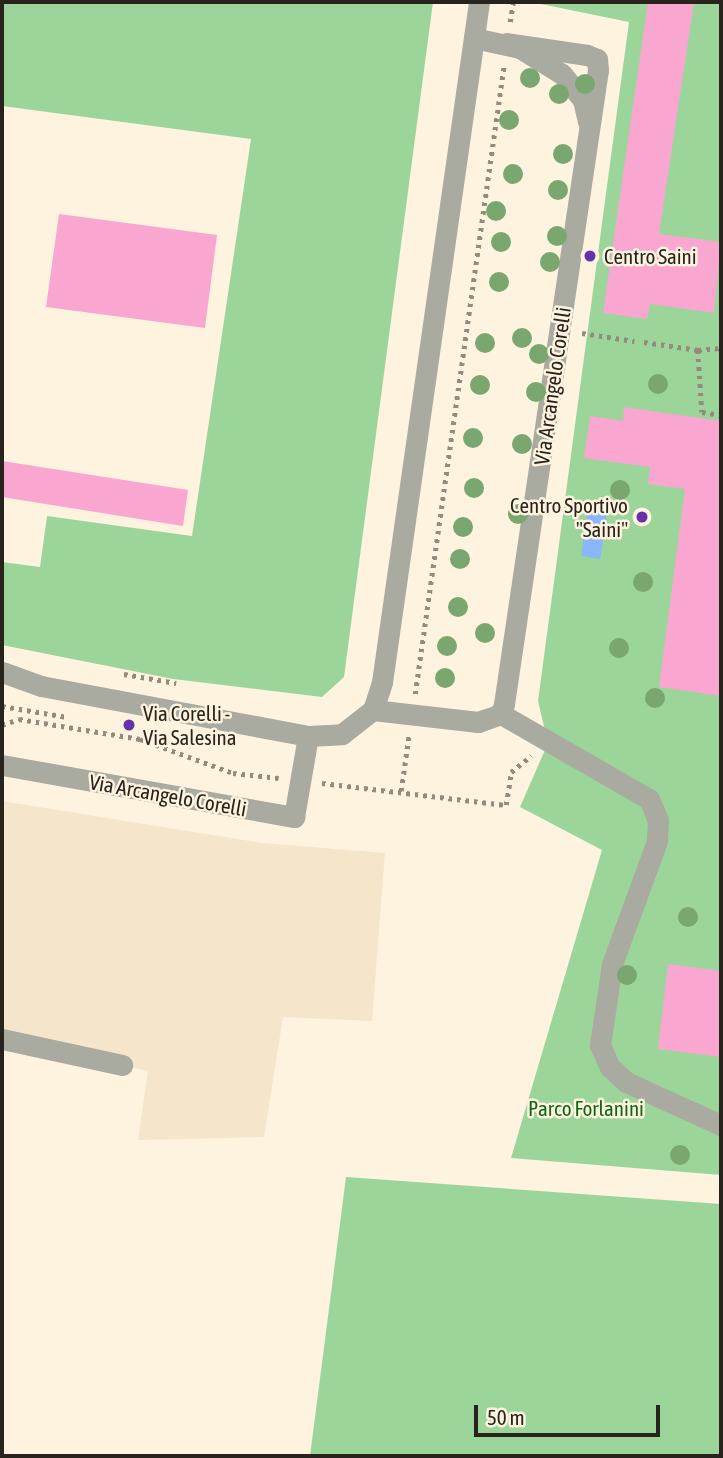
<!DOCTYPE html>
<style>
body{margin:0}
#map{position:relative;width:723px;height:1458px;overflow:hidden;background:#fef3df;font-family:"Asap Condensed",sans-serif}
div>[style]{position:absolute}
.built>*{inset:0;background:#f5e6cb}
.green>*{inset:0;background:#9cd59a}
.water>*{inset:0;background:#8bb5fc}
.building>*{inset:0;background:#f9a6d1}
.path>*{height:4.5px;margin-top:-2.25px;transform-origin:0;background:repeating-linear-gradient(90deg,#938b7e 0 3.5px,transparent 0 8.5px)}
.minor>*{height:21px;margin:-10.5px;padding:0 10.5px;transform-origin:10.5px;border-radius:10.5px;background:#a9aaa0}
.trees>*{width:20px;height:20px;margin:-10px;border-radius:50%;background:#79a76f}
.dots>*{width:19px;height:19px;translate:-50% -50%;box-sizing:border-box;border:4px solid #fef3df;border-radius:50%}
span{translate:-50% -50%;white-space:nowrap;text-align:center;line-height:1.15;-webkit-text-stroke:5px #fef3df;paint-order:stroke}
.poi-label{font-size:21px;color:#28241d}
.left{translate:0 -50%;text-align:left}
.right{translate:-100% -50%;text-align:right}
.street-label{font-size:21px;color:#28241d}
.park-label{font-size:21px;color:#0d6814}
.frame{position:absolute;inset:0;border:4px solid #28241d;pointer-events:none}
.scale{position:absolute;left:474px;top:1405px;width:186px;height:32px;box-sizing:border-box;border:4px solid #28241d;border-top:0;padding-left:9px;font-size:21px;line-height:24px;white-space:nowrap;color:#28241d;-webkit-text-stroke:5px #fef3df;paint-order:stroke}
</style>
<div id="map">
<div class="built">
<i style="clip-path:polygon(2px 801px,262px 843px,385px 853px,372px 1021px,283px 1017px,264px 1137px,138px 1140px,148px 1071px,2px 1039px)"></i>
</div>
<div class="green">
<i style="clip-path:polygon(2px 2px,433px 2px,344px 677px,322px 697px,173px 679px,2px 645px,2px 562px,40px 567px,47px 516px,192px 536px,251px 139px,2px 106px)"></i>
<i style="clip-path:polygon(531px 2px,721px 2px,721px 1175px,511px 1158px,602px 850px,520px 807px,548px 743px,538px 701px,629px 22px)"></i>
<i style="clip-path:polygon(346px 1177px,721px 1204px,721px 1456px,310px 1456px)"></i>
</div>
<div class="water">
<i style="clip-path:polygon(588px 506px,608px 508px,600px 559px,581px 556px)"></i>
</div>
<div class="building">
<i style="clip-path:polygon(648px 2px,694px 2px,659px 234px,721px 242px,714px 313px,650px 304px,647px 319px,603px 313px)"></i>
<i style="clip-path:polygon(59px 214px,217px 235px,205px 328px,46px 307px)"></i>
<i style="clip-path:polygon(624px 407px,721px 421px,721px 696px,659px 687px,685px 489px,648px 484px,650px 467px,584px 458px,590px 416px,623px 421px)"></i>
<i style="clip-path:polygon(2px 461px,188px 490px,183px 526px,2px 497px)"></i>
<i style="clip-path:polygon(668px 964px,721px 971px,721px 1057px,658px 1049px)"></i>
</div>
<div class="path">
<i style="left:510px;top:22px;width:20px;rotate:-81deg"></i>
<i style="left:582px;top:333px;width:53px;rotate:8.7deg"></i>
<i style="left:644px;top:342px;width:55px;rotate:8.4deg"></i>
<i style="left:698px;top:350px;width:23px;rotate:-5deg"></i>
<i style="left:698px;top:350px;width:62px;rotate:86.3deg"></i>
<i style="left:702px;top:412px;width:19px;rotate:9deg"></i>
<i style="left:124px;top:674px;width:53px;rotate:9.8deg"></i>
<i style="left:415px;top:694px;width:635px;rotate:-81.95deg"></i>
<i style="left:2px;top:706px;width:66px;rotate:9.6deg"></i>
<i style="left:2px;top:725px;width:18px;rotate:-19deg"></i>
<i style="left:19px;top:719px;width:123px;rotate:9.4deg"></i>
<i style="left:140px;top:739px;width:99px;rotate:20.1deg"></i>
<i style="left:233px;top:773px;width:46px;rotate:6.2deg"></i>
<i style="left:322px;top:783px;width:185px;rotate:6.8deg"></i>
<i style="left:506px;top:805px;width:33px;rotate:-81deg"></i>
<i style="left:511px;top:772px;width:26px;rotate:-39deg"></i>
<i style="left:401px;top:791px;width:58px;rotate:-82deg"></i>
</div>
<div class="minor">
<i style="left:474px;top:38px;width:47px;rotate:12.3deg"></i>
<i style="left:520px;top:48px;width:49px;rotate:31.8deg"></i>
<i style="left:562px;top:74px;width:33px;rotate:51deg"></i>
<i style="left:583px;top:100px;width:22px;rotate:77deg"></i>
<i style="left:2px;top:672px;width:41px;rotate:19.7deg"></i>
<i style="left:41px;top:686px;width:272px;rotate:10.6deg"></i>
<i style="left:308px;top:736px;width:34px;rotate:-3deg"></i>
<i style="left:342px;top:734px;width:39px;rotate:-38deg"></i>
<i style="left:373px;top:710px;width:29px;rotate:-72deg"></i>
<i style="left:382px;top:682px;width:687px;rotate:-81.88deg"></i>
<i style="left:373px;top:710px;width:106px;rotate:6.5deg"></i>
<i style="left:478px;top:722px;width:24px;rotate:-19deg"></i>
<i style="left:501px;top:714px;width:10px;rotate:-73deg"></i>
<i style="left:504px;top:704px;width:641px;rotate:-81.57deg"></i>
<i style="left:598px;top:70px;width:11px;rotate:-95deg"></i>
<i style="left:597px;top:59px;width:11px;rotate:-158deg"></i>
<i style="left:587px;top:55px;width:81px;rotate:-171.5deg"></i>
<i style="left:501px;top:714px;width:171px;rotate:29.9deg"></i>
<i style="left:649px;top:799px;width:23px;rotate:67deg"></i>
<i style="left:658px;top:820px;width:21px;rotate:93deg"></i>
<i style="left:657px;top:841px;width:131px;rotate:110.1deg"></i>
<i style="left:612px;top:964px;width:82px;rotate:98.4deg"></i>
<i style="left:600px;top:1045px;width:24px;rotate:66deg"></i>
<i style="left:610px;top:1067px;width:22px;rotate:43deg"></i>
<i style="left:626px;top:1082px;width:104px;rotate:24.4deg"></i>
<i style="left:2px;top:765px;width:297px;rotate:10.1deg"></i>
<i style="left:294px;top:817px;width:82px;rotate:-80.2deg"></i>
<i style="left:2px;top:1039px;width:123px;rotate:12.2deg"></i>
</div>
<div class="trees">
<i style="left:530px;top:78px"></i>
<i style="left:585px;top:84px"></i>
<i style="left:559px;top:94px"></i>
<i style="left:509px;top:120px"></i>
<i style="left:563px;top:154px"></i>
<i style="left:513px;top:174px"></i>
<i style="left:558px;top:190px"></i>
<i style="left:496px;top:211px"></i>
<i style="left:557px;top:236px"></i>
<i style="left:501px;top:242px"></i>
<i style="left:550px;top:262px"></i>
<i style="left:499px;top:282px"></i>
<i style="left:522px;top:338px"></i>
<i style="left:485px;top:343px"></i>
<i style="left:539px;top:354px"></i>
<i style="left:658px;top:384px"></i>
<i style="left:480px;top:385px"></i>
<i style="left:536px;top:392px"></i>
<i style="left:473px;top:438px"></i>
<i style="left:522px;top:444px"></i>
<i style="left:474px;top:488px"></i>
<i style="left:620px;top:490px"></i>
<i style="left:518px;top:514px"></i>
<i style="left:463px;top:527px"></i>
<i style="left:460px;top:559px"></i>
<i style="left:643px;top:582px"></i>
<i style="left:458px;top:607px"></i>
<i style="left:485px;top:633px"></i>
<i style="left:447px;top:646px"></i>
<i style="left:619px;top:648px"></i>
<i style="left:445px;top:678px"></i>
<i style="left:655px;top:698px"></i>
<i style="left:688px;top:917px"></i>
<i style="left:627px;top:975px"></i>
<i style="left:680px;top:1155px"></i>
</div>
<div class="dots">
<i style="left:590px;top:256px;background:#6532aa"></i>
<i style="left:642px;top:517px;background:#6532aa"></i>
<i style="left:129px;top:725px;background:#6532aa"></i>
</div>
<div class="poi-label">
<span class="left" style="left:604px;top:256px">Centro Saini</span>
<span class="right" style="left:628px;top:517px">Centro Sportivo<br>"Saini"</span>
<span class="left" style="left:143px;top:725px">Via Corelli -<br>Via Salesina</span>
</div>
<div class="street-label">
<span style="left:552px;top:386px;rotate:-82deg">Via Arcangelo Corelli</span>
<span style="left:168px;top:795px;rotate:10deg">Via Arcangelo Corelli</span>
</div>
<div class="park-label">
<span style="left:586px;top:1108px">Parco Forlanini</span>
</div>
<div class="frame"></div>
<div class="scale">50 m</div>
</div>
